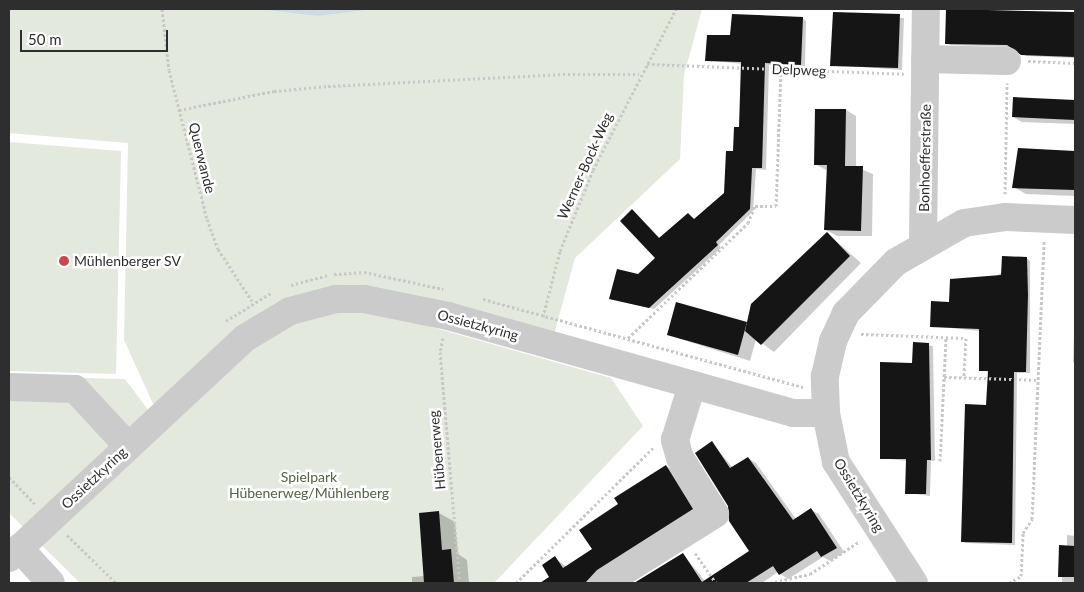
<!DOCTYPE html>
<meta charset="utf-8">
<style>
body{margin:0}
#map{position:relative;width:1084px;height:592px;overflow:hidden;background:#fff;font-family:Lato,sans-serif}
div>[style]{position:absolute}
.green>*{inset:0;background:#e3e9dd}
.water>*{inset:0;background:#ccdce7}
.shadow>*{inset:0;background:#0003}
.building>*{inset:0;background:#151515}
.path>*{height:3px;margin-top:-1.5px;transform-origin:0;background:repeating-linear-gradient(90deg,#c8c8c8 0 2.5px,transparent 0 5px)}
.minor>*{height:28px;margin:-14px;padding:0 14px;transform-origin:14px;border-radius:14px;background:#cbcbcb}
.dots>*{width:14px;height:14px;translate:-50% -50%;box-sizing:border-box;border:2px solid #fff;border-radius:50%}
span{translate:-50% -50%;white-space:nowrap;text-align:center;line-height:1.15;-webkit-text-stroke:5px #fff;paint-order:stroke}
.street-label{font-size:14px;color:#2e2e2e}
.poi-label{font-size:14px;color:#2e2e2e}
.left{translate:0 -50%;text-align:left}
.park-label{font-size:14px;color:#506441}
.frame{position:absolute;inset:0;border:10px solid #2e2e2e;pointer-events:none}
.scale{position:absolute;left:20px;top:30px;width:148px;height:22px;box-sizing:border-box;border:2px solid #2e2e2e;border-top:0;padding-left:6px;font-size:15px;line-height:18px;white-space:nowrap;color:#2e2e2e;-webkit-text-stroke:4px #fff;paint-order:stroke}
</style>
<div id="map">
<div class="green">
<i style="clip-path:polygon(9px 9px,702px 9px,684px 75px,680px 159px,575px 258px,553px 338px,336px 289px,155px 408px,124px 340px,128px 143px,9px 133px)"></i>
<i style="clip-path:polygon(9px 142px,121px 151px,116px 374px,9px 371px)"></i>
<i style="clip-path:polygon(365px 308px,611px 378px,643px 426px,494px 583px,80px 583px,9px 513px,9px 376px,125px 379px,161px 427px,265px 337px,310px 316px)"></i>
</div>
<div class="water">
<i style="clip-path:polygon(259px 9px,374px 9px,318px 16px)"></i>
</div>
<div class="shadow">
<i style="clip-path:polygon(948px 10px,1075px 14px,1075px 58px,1026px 56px,1012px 47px,950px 45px,947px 43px)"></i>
<i style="clip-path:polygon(834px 14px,904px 18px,902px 70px,832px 65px)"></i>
<i style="clip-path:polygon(803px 19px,806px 21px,805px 66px,769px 65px,766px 170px,756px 169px,753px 211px,719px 245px,721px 248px,654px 309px,611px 299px,657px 258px,633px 211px,661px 239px,688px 214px,695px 220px,725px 194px,740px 128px,742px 64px,707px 60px,732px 37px)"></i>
<i style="clip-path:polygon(1014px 98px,1075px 101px,1075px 124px,1022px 122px,1013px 117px)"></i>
<i style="clip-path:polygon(846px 110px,856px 116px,856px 167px,873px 174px,872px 236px,837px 236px,826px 230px,828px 171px,815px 164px)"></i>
<i style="clip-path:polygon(1019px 150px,1075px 152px,1075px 196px,1026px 194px,1014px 187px)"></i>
<i style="clip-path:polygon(827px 233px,861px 263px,774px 352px,756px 339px,750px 361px,668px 335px,748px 324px)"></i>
<i style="clip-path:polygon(1026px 258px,1030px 261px,1030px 373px,1017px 373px,1015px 545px,966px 543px,962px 541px,988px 407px,989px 372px,980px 370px,980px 331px,931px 326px,951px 303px)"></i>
<i style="clip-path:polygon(1075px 308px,1075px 363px,1073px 362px)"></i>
<i style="clip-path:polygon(914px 344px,933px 346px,935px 461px,931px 461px,930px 496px,907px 493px,907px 461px,881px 458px,914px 364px)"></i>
<i style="clip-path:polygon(712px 443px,733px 468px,748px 458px,756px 463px,796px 519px,811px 510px,819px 514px,844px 552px,830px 561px,823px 557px,788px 579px,778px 572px,762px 583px,636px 583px,683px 554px,705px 581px,750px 551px,729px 505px)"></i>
<i style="clip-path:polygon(666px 466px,674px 471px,700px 514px,600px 583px,540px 583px,550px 576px,555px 558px,567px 567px,593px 550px,620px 504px)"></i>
<i style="clip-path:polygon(439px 513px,455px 522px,458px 554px,467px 560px,469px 583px,412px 583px,412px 577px,425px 576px,420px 514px)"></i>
<i style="clip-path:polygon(1067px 535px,1075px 536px,1075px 583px,1062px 583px,1061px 546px,1067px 547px)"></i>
</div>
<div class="building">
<i style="clip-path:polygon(946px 9px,1074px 12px,1075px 57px,1021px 55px,1007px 45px,945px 44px)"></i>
<i style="clip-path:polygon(833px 12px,900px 14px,898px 68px,830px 66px)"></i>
<i style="clip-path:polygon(732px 14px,803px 17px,801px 65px,765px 63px,762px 168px,752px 168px,750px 209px,716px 242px,718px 245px,649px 308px,609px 299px,617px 269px,638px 274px,655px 258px,620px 221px,632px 209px,659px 238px,688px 213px,694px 219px,724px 193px,726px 151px,733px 151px,734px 127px,739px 127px,741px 62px,705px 61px,707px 35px,730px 35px)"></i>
<i style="clip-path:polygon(1013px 97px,1075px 100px,1075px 120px,1012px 117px)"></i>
<i style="clip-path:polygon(815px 109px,846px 109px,845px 166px,863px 166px,861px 231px,824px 230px,827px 165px,814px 165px)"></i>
<i style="clip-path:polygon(1018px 148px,1075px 151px,1075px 190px,1012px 188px)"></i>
<i style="clip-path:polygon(827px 232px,850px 256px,761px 345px,745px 331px,751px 304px)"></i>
<i style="clip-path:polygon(1002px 256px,1027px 257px,1028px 295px,1026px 372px,1014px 372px,1012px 543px,961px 542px,965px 404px,986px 405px,988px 371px,979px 371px,979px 329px,930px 327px,931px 301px,949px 302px,950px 279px,1001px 275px)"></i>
<i style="clip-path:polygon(676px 302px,747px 322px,738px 355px,667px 335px)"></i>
<i style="clip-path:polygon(913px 342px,929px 343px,931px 460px,927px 460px,926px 494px,905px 494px,906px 459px,880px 459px,880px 362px,912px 363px)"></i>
<i style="clip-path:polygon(712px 441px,730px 468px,748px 457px,793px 520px,811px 508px,837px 548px,821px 557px,817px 551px,779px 575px,773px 566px,746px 583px,634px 583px,683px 553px,702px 582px,749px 551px,729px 521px,728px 506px,695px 453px)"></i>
<i style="clip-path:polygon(666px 465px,693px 509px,597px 570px,585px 583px,540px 583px,549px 577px,542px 565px,555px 556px,563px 568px,592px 549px,579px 530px,618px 504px,614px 498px)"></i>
<i style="clip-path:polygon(439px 511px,442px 550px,451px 549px,454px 583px,424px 583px,419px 513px)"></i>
<i style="clip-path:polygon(1059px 545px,1075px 546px,1075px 577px,1058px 577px)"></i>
</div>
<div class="path">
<i style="left:162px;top:9px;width:61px;rotate:83.5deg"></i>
<i style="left:169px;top:70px;width:154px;rotate:75.7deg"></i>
<i style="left:207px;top:219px;width:32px;rotate:70deg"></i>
<i style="left:218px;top:249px;width:62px;rotate:56.8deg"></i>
<i style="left:1028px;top:61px;width:47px;rotate:2.4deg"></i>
<i style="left:647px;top:64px;width:257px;rotate:2.2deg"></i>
<i style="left:179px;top:110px;width:97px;rotate:-11.3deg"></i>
<i style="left:274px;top:91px;width:54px;rotate:-5.3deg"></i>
<i style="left:328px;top:86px;width:240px;rotate:-2.9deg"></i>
<i style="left:568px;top:74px;width:71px"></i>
<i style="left:1005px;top:194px;width:111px;rotate:-89deg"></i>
<i style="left:334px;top:274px;width:30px;rotate:-4deg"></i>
<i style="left:364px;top:272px;width:81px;rotate:12.1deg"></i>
<i style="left:291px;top:285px;width:38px;rotate:-15deg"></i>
<i style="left:483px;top:299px;width:332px;rotate:15.4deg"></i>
<i style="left:543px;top:317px;width:68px;rotate:-75.6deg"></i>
<i style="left:560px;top:251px;width:87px;rotate:-67.8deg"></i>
<i style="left:593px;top:170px;width:181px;rotate:-62.7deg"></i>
<i style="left:226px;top:321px;width:53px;rotate:-31.9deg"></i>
<i style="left:861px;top:334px;width:105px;rotate:2.2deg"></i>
<i style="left:966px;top:338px;width:40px;rotate:92.9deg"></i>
<i style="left:443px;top:338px;width:14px;rotate:102deg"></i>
<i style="left:440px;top:352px;width:232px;rotate:85.1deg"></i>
<i style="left:628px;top:338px;width:166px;rotate:-43.8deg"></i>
<i style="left:748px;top:223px;width:18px;rotate:-68deg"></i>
<i style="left:755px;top:206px;width:21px"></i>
<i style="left:776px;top:206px;width:136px;rotate:-87.9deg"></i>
<i style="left:944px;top:377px;width:94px;rotate:1.8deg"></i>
<i style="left:940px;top:461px;width:123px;rotate:-87.2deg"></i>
<i style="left:9px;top:477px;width:37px;rotate:46deg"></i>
<i style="left:67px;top:535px;width:69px;rotate:44.4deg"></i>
<i style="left:695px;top:553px;width:37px;rotate:55deg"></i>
<i style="left:516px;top:583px;width:194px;rotate:-44.6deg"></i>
<i style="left:770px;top:583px;width:41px;rotate:-12.7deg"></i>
<i style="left:810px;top:574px;width:60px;rotate:-33.4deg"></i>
<i style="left:1009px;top:583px;width:14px;rotate:-30deg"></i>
<i style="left:1021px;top:576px;width:43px;rotate:-87.3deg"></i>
<i style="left:1023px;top:533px;width:17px;rotate:-57deg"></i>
<i style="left:1032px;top:519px;width:278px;rotate:-87.5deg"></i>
</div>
<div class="minor">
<i style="left:925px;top:59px;width:82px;rotate:1.4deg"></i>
<i style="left:923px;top:243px;width:234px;rotate:-89.3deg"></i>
<i style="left:9px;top:387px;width:66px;rotate:1.7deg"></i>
<i style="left:75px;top:389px;width:78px;rotate:47.1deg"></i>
<i style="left:826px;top:413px;width:37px;rotate:-92deg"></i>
<i style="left:825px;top:376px;width:36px;rotate:-77deg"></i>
<i style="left:833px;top:341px;width:31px;rotate:-65deg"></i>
<i style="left:846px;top:313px;width:71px;rotate:-45.6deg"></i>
<i style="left:896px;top:262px;width:78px;rotate:-29.8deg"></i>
<i style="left:964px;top:223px;width:41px;rotate:-8.3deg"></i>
<i style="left:1005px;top:217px;width:70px;rotate:2.5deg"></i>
<i style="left:19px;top:548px;width:47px;rotate:47.6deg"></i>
<i style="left:9px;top:558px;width:323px;rotate:-43deg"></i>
<i style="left:245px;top:338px;width:52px;rotate:-31deg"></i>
<i style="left:290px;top:311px;width:48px;rotate:-14.6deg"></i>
<i style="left:336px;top:299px;width:28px"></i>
<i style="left:364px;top:299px;width:86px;rotate:11.4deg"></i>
<i style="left:448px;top:316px;width:358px;rotate:15.7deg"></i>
<i style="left:793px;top:413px;width:33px"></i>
<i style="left:826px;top:413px;width:50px;rotate:78.5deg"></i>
<i style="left:836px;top:462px;width:144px;rotate:57.2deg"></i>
<i style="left:605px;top:583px;width:130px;rotate:-32.1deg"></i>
<i style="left:715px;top:514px;width:66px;rotate:-122deg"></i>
<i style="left:680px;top:458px;width:19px;rotate:-106deg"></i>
<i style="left:675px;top:440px;width:58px;rotate:-72.8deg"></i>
</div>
<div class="dots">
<i style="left:64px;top:261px;background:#ce464c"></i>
</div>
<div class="street-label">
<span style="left:799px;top:70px;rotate:2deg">Delpweg</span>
<span style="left:202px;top:158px;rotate:76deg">Querwande</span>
<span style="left:925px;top:158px;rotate:-89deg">Bonhoefferstraße</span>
<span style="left:585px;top:166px;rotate:-66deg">Werner-Bock-Weg</span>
<span style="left:478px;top:325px;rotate:15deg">Ossietzkyring</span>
<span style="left:437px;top:450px;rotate:-95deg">Hübenerweg</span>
<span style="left:94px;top:478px;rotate:-43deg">Ossietzkyring</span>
<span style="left:859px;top:495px;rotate:59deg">Ossietzkyring</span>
</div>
<div class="poi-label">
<span class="left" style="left:74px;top:261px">Mühlenberger SV</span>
</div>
<div class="park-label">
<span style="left:309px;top:485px">Spielpark<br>Hübenerweg/Mühlenberg</span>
</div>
<div class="frame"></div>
<div class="scale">50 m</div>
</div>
